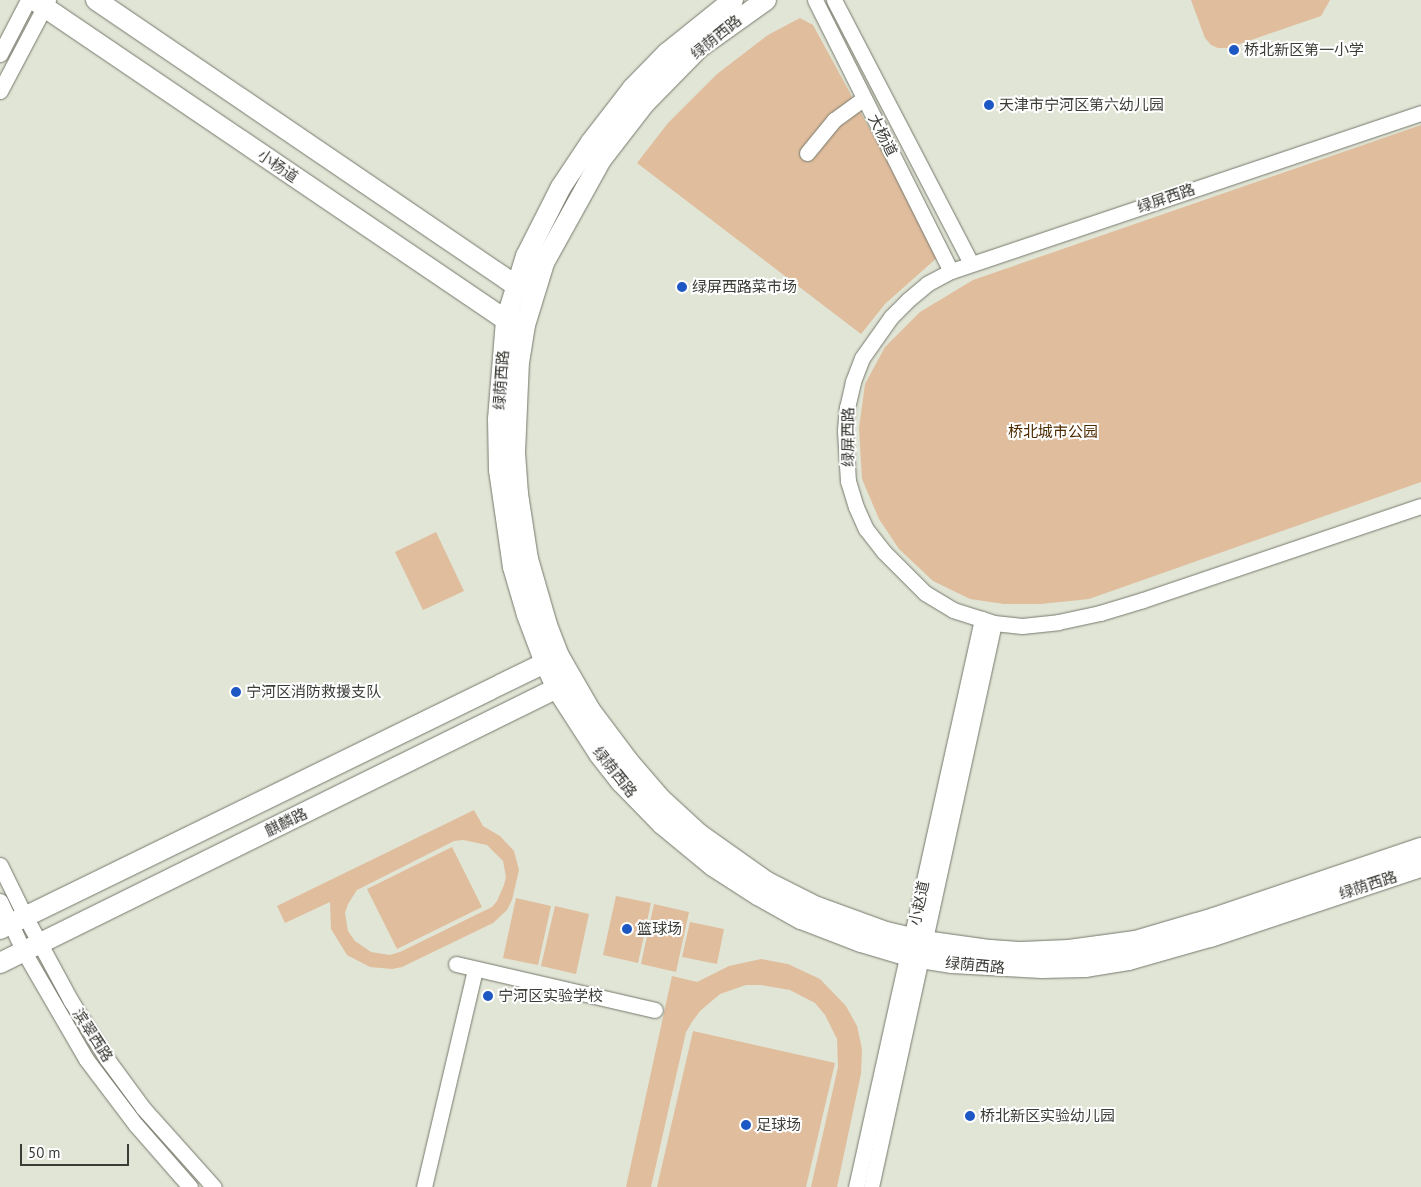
<!DOCTYPE html>
<meta charset="utf-8">
<style>
body{margin:0}
#map{position:relative;width:1421px;height:1187px;overflow:hidden;background:#e1e5d6;font-family:"PT Sans","Noto Sans SC",sans-serif}
div>[style]{position:absolute}
.green>*{inset:0;background:#e0bd9d}
.roads{filter:drop-shadow(0 0 1px #75796c) drop-shadow(0 0 1px #75796c)}
.minor>*{height:15px;margin:-7.5px;padding:0 7.5px;transform-origin:7.5px;border-radius:7.5px;background:#fff}
.major>*{height:20px;margin:-10px;padding:0 10px;transform-origin:10px;border-radius:10px;background:#fff}
.dots>*{width:14px;height:14px;translate:-50% -50%;box-sizing:border-box;border:2px solid #fff;border-radius:50%}
span{translate:-50% -50%;white-space:nowrap;text-align:center;line-height:1.15;-webkit-text-stroke:4px #fff;paint-order:stroke}
.street-label{font-size:15px;color:#3a3c36}
.poi-label{font-size:15px;color:#3a3c36}
.left{translate:0 -50%;text-align:left}
.park-label{font-size:15px;color:#4d2b01}
.scale{position:absolute;left:20px;top:1144px;width:109px;height:22px;box-sizing:border-box;border:2px solid #3a3c36;border-top:0;padding-left:6px;font-size:15px;line-height:18px;white-space:nowrap;color:#3a3c36;-webkit-text-stroke:4px #fff;paint-order:stroke}
</style>
<div id="map">
<div class="green">
<i style="clip-path:polygon(1191px 0,1330px 0,1321px 16px,1228px 48px,1218px 48px,1211px 45px,1205px 38px)"></i>
<i style="clip-path:polygon(800px 18px,813px 25px,939px 256px,885px 304px,861px 334px,637px 163px,668px 123px,717px 74px,768px 35px)"></i>
<i style="clip-path:polygon(1421px 125px,1421px 482px,1089px 599px,1041px 604px,1004px 604px,970px 599px,933px 581px,899px 549px,879px 519px,862px 479px,859px 428px,865px 384px,885px 347px,920px 312px,973px 280px)"></i>
<i style="clip-path:polygon(436px 532px,464px 591px,423px 610px,395px 552px)"></i>
<i style="clip-path:polygon(evenodd,474px 810px,483px 826px,500px 836px,514px 851px,519px 870px,512px 900px,507px 910px,493px 923px,402px 967px,392px 969px,370px 967px,347px 955px,331px 929px,330px 902px,285px 923px,277px 906px,474px 810px,463px 840px,487px 845px,503px 861px,506px 877px,504px 885px,497px 901px,492px 907px,400px 952px,390px 955px,371px 952px,355px 941px,348px 931px,345px 913px,348px 904px,357px 890px,454px 841px,463px 840px)"></i>
<i style="clip-path:polygon(452px 847px,482px 907px,397px 949px,367px 889px)"></i>
<i style="clip-path:polygon(616px 896px,651px 903px,638px 963px,603px 955px)"></i>
<i style="clip-path:polygon(516px 898px,551px 906px,538px 965px,503px 958px)"></i>
<i style="clip-path:polygon(654px 904px,689px 912px,676px 972px,641px 964px)"></i>
<i style="clip-path:polygon(555px 906px,589px 914px,576px 974px,541px 966px)"></i>
<i style="clip-path:polygon(690px 922px,724px 929px,717px 964px,682px 957px)"></i>
<i style="clip-path:polygon(761px 959px,788px 964px,820px 979px,846px 1006px,857px 1026px,862px 1049px,861px 1074px,837px 1187px,811px 1187px,838px 1067px,837px 1039px,825px 1015px,815px 1003px,790px 990px,761px 985px,746px 985px,720px 994px,700px 1011px,692px 1022px,686px 1032px,651px 1187px,626px 1187px,672px 976px,697px 982px,729px 966px)"></i>
<i style="clip-path:polygon(693px 1031px,835px 1063px,806px 1187px,657px 1187px)"></i>
</div>
<div class="roads">
<div class="minor">
<i style="left:815px;top:0;width:303px;rotate:63.4deg"></i>
<i style="left:834px;top:0;width:297px;rotate:62.5deg"></i>
<i style="left:0;top:54px;width:61px;rotate:-62.6deg"></i>
<i style="left:0;top:91px;width:103px;rotate:-62.2deg"></i>
<i style="left:1421px;top:113px;width:496px;rotate:161.4deg"></i>
<i style="left:951px;top:271px;width:27px;rotate:152deg"></i>
<i style="left:927px;top:284px;width:25px;rotate:140deg"></i>
<i style="left:908px;top:300px;width:24px;rotate:135deg"></i>
<i style="left:891px;top:317px;width:50px;rotate:125.3deg"></i>
<i style="left:862px;top:358px;width:26px;rotate:111deg"></i>
<i style="left:853px;top:382px;width:26px;rotate:103deg"></i>
<i style="left:847px;top:407px;width:24px;rotate:95deg"></i>
<i style="left:845px;top:431px;width:50px;rotate:86.6deg"></i>
<i style="left:848px;top:481px;width:27px;rotate:73deg"></i>
<i style="left:856px;top:507px;width:24px;rotate:66deg"></i>
<i style="left:866px;top:529px;width:29px;rotate:52deg"></i>
<i style="left:884px;top:552px;width:58px;rotate:45deg"></i>
<i style="left:925px;top:593px;width:33px;rotate:31deg"></i>
<i style="left:953px;top:610px;width:43px;rotate:17.6deg"></i>
<i style="left:994px;top:623px;width:28px;rotate:6deg"></i>
<i style="left:1022px;top:626px;width:36px;rotate:-6deg"></i>
<i style="left:1058px;top:622px;width:43px;rotate:-12.1deg"></i>
<i style="left:1100px;top:613px;width:45px;rotate:-16.8deg"></i>
<i style="left:1143px;top:600px;width:293px;rotate:-18.7deg"></i>
<i style="left:807px;top:153px;width:43px;rotate:-50.7deg"></i>
<i style="left:834px;top:120px;width:37px;rotate:-36deg"></i>
<i style="left:0;top:865px;width:57px;rotate:63.9deg"></i>
<i style="left:25px;top:916px;width:97px;rotate:61.6deg"></i>
<i style="left:71px;top:1001px;width:68px;rotate:58.2deg"></i>
<i style="left:107px;top:1059px;width:61px;rotate:53.7deg"></i>
<i style="left:143px;top:1108px;width:106px;rotate:48.1deg"></i>
<i style="left:0;top:901px;width:56px;rotate:64.8deg"></i>
<i style="left:24px;top:952px;width:124px;rotate:59.9deg"></i>
<i style="left:86px;top:1059px;width:83px;rotate:52.9deg"></i>
<i style="left:136px;top:1125px;width:82px;rotate:48.9deg"></i>
<i style="left:456px;top:964px;width:204px;rotate:13deg"></i>
<i style="left:424px;top:1187px;width:224px;rotate:-76.8deg"></i>
<i style="left:856px;top:1187px;width:582px;rotate:-77.49deg"></i>
<i style="left:871px;top:1187px;width:577px;rotate:-77.7deg"></i>
</div>
<div class="major">
<i style="left:34px;top:0;width:570px;rotate:34.14deg"></i>
<i style="left:506px;top:320px;width:12px;rotate:14deg"></i>
<i style="left:96px;top:0;width:507px;rotate:34.22deg"></i>
<i style="left:515px;top:285px;width:12px;rotate:24deg"></i>
<i style="left:733px;top:0;width:85px;rotate:141.2deg"></i>
<i style="left:667px;top:53px;width:50px;rotate:134.2deg"></i>
<i style="left:632px;top:89px;width:67px;rotate:127.7deg"></i>
<i style="left:591px;top:142px;width:54px;rotate:123.7deg"></i>
<i style="left:561px;top:187px;width:77px;rotate:116.9deg"></i>
<i style="left:526px;top:256px;width:67px;rotate:107.4deg"></i>
<i style="left:506px;top:320px;width:99px;rotate:94.6deg"></i>
<i style="left:498px;top:419px;width:51px;rotate:88.9deg"></i>
<i style="left:499px;top:470px;width:98px;rotate:81.8deg"></i>
<i style="left:513px;top:567px;width:50px;rotate:73.7deg"></i>
<i style="left:527px;top:615px;width:51px;rotate:69.4deg"></i>
<i style="left:545px;top:663px;width:29px;rotate:65deg"></i>
<i style="left:557px;top:689px;width:77px;rotate:57.1deg"></i>
<i style="left:599px;top:754px;width:36px;rotate:52deg"></i>
<i style="left:621px;top:782px;width:59px;rotate:45.7deg"></i>
<i style="left:662px;top:824px;width:66px;rotate:39.5deg"></i>
<i style="left:713px;top:866px;width:54px;rotate:32.8deg"></i>
<i style="left:758px;top:895px;width:49px;rotate:29.2deg"></i>
<i style="left:801px;top:919px;width:64px;rotate:21deg"></i>
<i style="left:861px;top:942px;width:49px;rotate:16.6deg"></i>
<i style="left:908px;top:956px;width:45px;rotate:9deg"></i>
<i style="left:952px;top:963px;width:90px;rotate:3.2deg"></i>
<i style="left:1042px;top:968px;width:43px;rotate:-1.3deg"></i>
<i style="left:1085px;top:967px;width:45px;rotate:-9deg"></i>
<i style="left:1129px;top:960px;width:84px;rotate:-15.9deg"></i>
<i style="left:1210px;top:937px;width:222px;rotate:-18.4deg"></i>
<i style="left:766px;top:0;width:82px;rotate:144.4deg"></i>
<i style="left:699px;top:48px;width:77px;rotate:134.5deg"></i>
<i style="left:645px;top:103px;width:72px;rotate:127.7deg"></i>
<i style="left:601px;top:160px;width:118px;rotate:119deg"></i>
<i style="left:544px;top:263px;width:65px;rotate:107deg"></i>
<i style="left:525px;top:325px;width:36px;rotate:99deg"></i>
<i style="left:519px;top:361px;width:92px;rotate:92.5deg"></i>
<i style="left:515px;top:453px;width:41px;rotate:85.8deg"></i>
<i style="left:518px;top:494px;width:66px;rotate:81.3deg"></i>
<i style="left:528px;top:559px;width:69px;rotate:73.9deg"></i>
<i style="left:547px;top:625px;width:33px;rotate:69deg"></i>
<i style="left:559px;top:656px;width:62px;rotate:60.1deg"></i>
<i style="left:590px;top:710px;width:65px;rotate:53.1deg"></i>
<i style="left:629px;top:762px;width:48px;rotate:49.3deg"></i>
<i style="left:660px;top:798px;width:53px;rotate:42.7deg"></i>
<i style="left:699px;top:834px;width:83px;rotate:35.2deg"></i>
<i style="left:767px;top:882px;width:56px;rotate:26.6deg"></i>
<i style="left:817px;top:907px;width:73px;rotate:19.9deg"></i>
<i style="left:886px;top:932px;width:39px;rotate:13deg"></i>
<i style="left:924px;top:941px;width:67px;rotate:7.8deg"></i>
<i style="left:990px;top:950px;width:32px;rotate:4deg"></i>
<i style="left:1022px;top:952px;width:47px;rotate:-2.4deg"></i>
<i style="left:1069px;top:950px;width:67px;rotate:-7.8deg"></i>
<i style="left:1135px;top:941px;width:82px;rotate:-16.2deg"></i>
<i style="left:1214px;top:918px;width:219px;rotate:-18.7deg"></i>
<i style="left:0;top:929px;width:620px;rotate:-26.03deg"></i>
<i style="left:0;top:963px;width:632px;rotate:-26.28deg"></i>
</div>
</div>
<div class="dots">
<i style="left:1234px;top:50px;background:#1d57c3"></i>
<i style="left:989px;top:105px;background:#1d57c3"></i>
<i style="left:682px;top:287px;background:#1d57c3"></i>
<i style="left:236px;top:692px;background:#1d57c3"></i>
<i style="left:627px;top:929px;background:#1d57c3"></i>
<i style="left:488px;top:996px;background:#1d57c3"></i>
<i style="left:970px;top:1116px;background:#1d57c3"></i>
<i style="left:746px;top:1125px;background:#1d57c3"></i>
</div>
<div class="street-label">
<span style="left:716px;top:37px;rotate:-39deg">绿荫西路</span>
<span style="left:883px;top:135px;rotate:63deg">大杨道</span>
<span style="left:278px;top:166px;rotate:34deg">小杨道</span>
<span style="left:1166px;top:198px;rotate:-19deg">绿屏西路</span>
<span style="left:501px;top:380px;rotate:-86deg">绿荫西路</span>
<span style="left:848px;top:437px;rotate:-90deg">绿屏西路</span>
<span style="left:615px;top:772px;rotate:51deg">绿荫西路</span>
<span style="left:286px;top:822px;rotate:-26deg">麒麟路</span>
<span style="left:1368px;top:885px;rotate:-18deg">绿荫西路</span>
<span style="left:919px;top:903px;rotate:-78deg">小赵道</span>
<span style="left:975px;top:965px;rotate:5deg">绿荫西路</span>
<span style="left:93px;top:1035px;rotate:57deg">滨翠西路</span>
</div>
<div class="poi-label">
<span class="left" style="left:1244px;top:50px">桥北新区第一小学</span>
<span class="left" style="left:999px;top:105px">天津市宁河区第六幼儿园</span>
<span class="left" style="left:692px;top:287px">绿屏西路菜市场</span>
<span class="left" style="left:246px;top:692px">宁河区消防救援支队</span>
<span class="left" style="left:637px;top:929px">篮球场</span>
<span class="left" style="left:498px;top:996px">宁河区实验学校</span>
<span class="left" style="left:980px;top:1116px">桥北新区实验幼儿园</span>
<span class="left" style="left:756px;top:1125px">足球场</span>
</div>
<div class="park-label">
<span style="left:1053px;top:432px">桥北城市公园</span>
</div>
<div class="scale">50 m</div>
</div>
